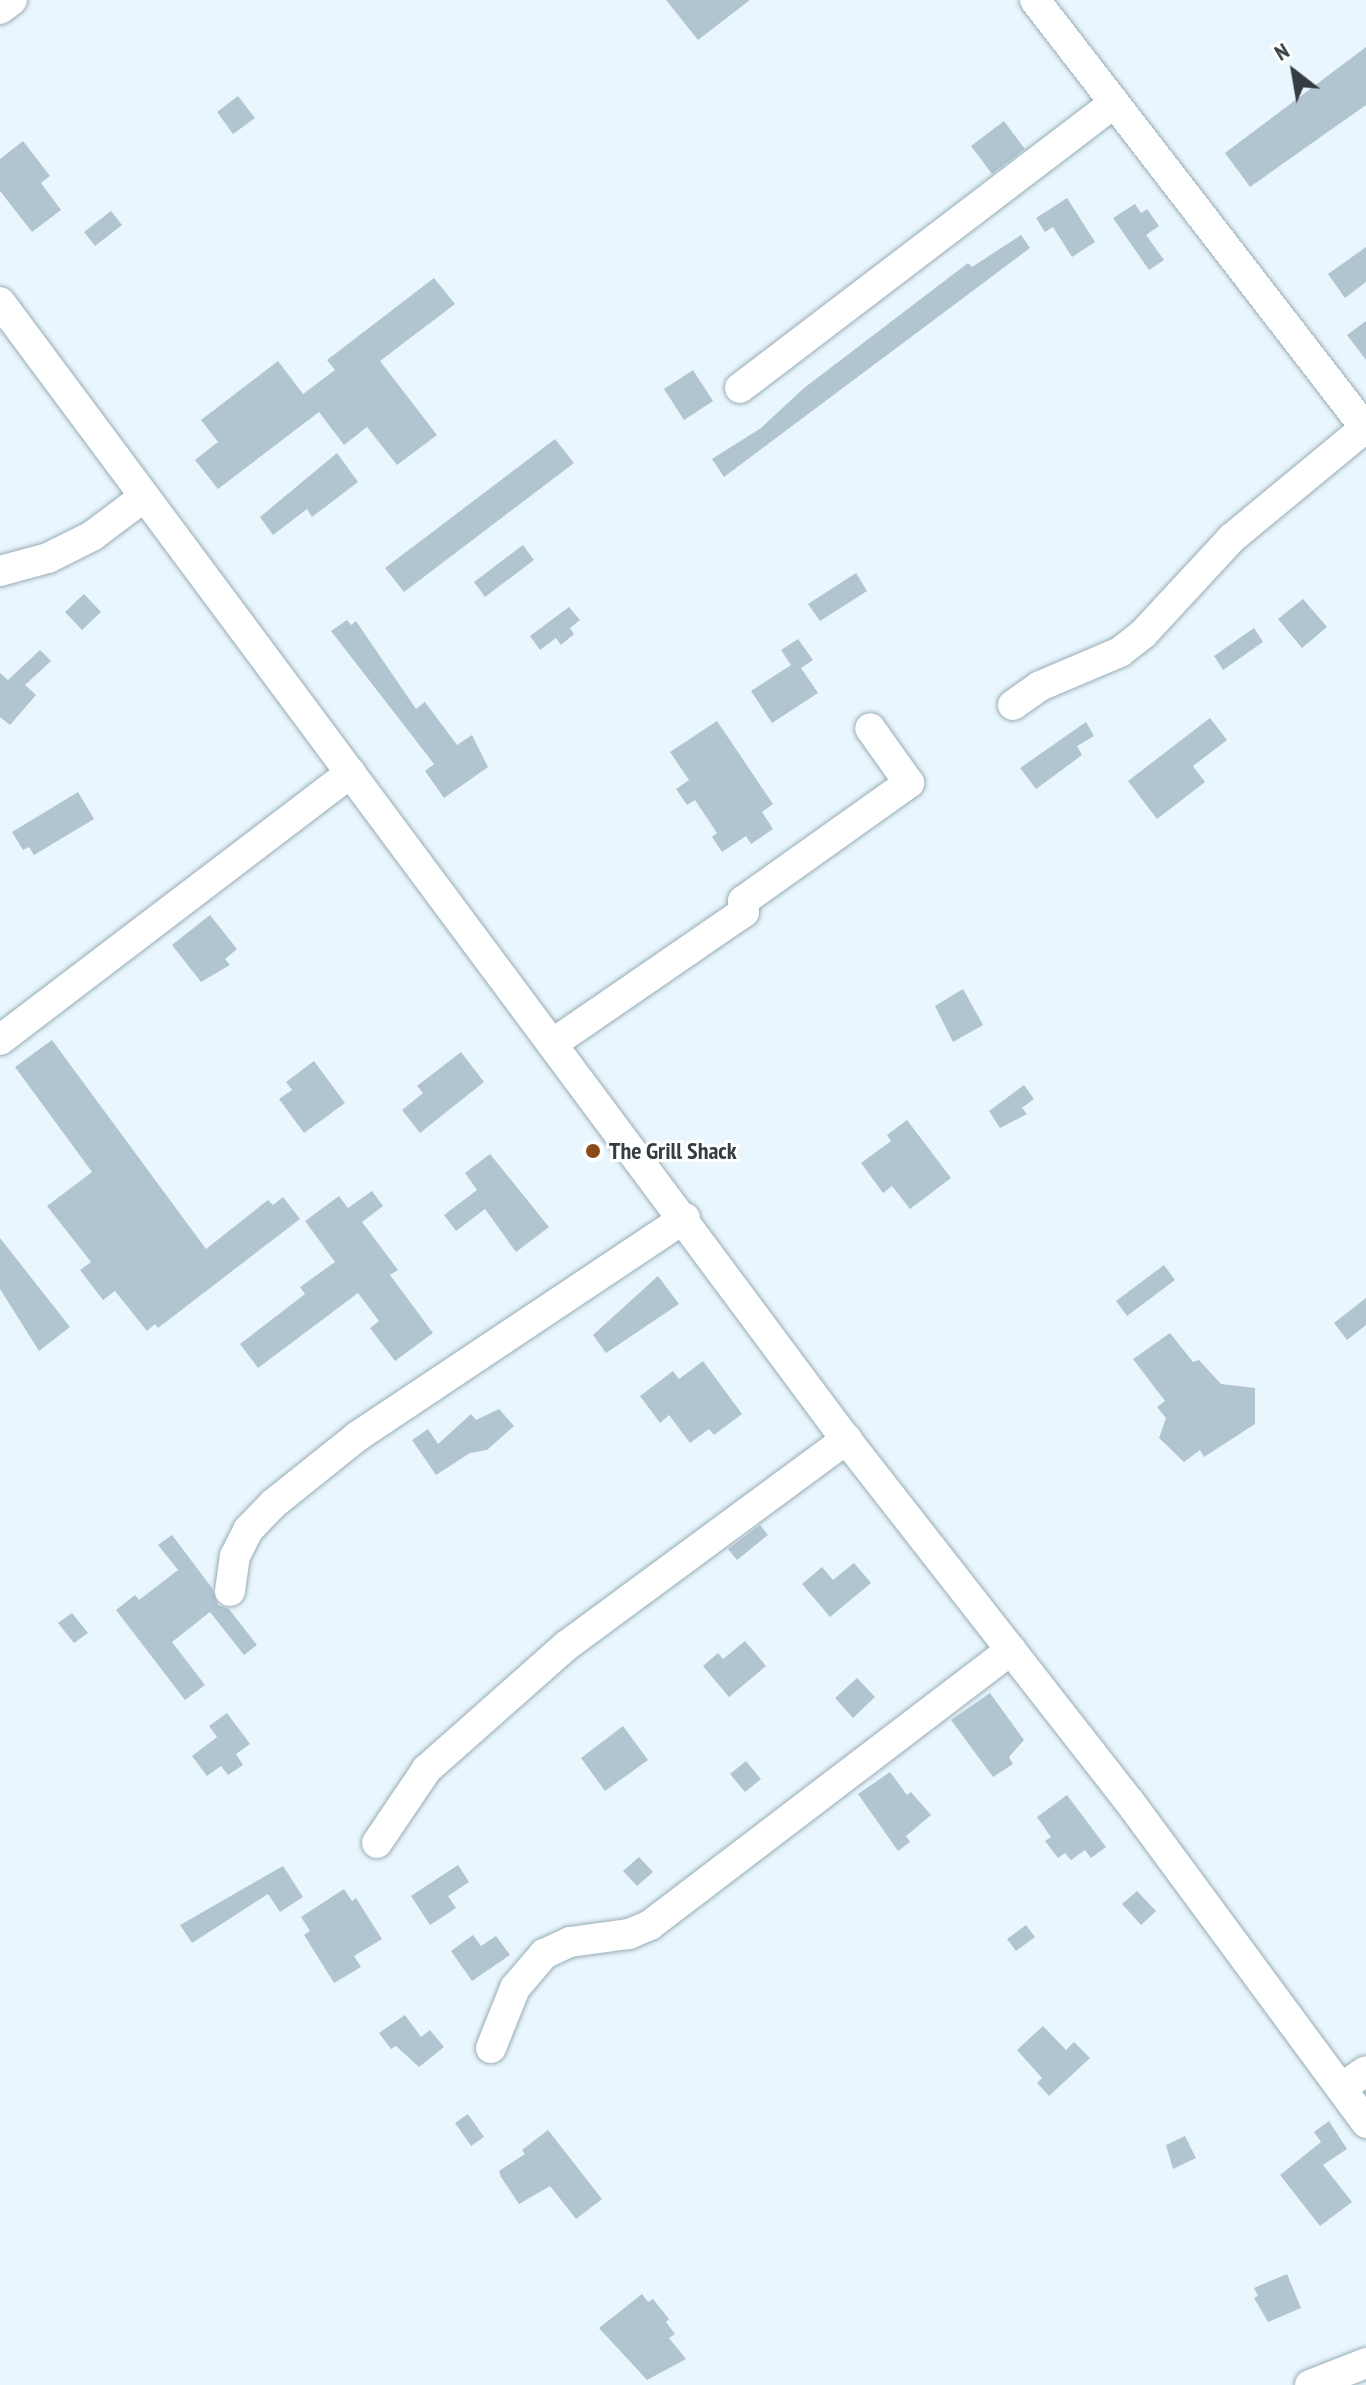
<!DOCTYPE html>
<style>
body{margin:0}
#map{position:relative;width:1366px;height:2385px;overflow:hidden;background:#e9f6fd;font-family:"PT Sans Narrow",sans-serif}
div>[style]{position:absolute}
.building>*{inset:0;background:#b1c5d1}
.roads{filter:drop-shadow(0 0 2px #98acb7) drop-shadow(0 0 2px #98acb7)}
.minor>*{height:30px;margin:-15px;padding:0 15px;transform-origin:15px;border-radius:15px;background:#fff}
.dots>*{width:22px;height:22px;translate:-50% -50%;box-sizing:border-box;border:4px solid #fff;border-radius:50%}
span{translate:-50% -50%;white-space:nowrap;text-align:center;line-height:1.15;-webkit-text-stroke:6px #fff;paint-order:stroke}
.poi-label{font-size:24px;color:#353d42;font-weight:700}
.left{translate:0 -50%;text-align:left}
.north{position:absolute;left:1254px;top:32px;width:80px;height:80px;-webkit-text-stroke:6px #fff;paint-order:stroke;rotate:329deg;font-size:22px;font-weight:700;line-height:32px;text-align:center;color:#353d42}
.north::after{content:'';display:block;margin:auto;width:28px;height:36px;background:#353d42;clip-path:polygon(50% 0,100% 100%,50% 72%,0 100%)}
</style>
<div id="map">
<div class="building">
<i style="clip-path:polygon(666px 0,750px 0,698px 40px)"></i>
<i style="clip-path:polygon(1366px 47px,1366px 105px,1250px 187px,1225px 153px)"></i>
<i style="clip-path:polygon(238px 96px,255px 118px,233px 134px,217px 112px)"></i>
<i style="clip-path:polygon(1004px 121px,1025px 149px,992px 174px,971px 146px)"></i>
<i style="clip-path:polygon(23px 141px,50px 176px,41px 183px,61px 210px,32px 232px,0 191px,0 159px)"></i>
<i style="clip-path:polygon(1067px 198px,1095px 242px,1072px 257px,1053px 227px,1045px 232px,1036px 218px)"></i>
<i style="clip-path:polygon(1135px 204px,1141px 213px,1147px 209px,1159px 226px,1146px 235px,1164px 260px,1149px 270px,1113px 218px)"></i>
<i style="clip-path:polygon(111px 211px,122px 225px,95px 246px,84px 232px)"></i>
<i style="clip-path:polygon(1021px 235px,1030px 248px,724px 477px,712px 459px,761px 428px,804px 388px,968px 263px,972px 267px)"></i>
<i style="clip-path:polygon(1366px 247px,1366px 282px,1345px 298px,1328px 274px)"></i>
<i style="clip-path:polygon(434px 278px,455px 304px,380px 361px,437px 435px,397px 465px,367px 427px,344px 445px,319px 412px,218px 489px,195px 460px,218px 442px,201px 420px,278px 361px,303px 394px,335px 370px,327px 360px)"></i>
<i style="clip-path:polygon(1366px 321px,1366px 360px,1347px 335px)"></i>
<i style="clip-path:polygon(693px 370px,713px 401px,684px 420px,664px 389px)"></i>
<i style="clip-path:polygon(555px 439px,574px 463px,404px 592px,385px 568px)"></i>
<i style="clip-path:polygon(337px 453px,358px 482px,312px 517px,307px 509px,273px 535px,260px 517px)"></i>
<i style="clip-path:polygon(523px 545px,534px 560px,485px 597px,474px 582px)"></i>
<i style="clip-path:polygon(856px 573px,867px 591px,820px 621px,808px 604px)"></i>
<i style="clip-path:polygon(84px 594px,101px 612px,82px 630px,65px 612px)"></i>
<i style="clip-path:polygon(1303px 599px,1327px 627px,1302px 648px,1278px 619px)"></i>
<i style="clip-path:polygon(569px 607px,580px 620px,570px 628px,574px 634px,561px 645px,556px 638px,540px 650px,530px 636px)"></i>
<i style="clip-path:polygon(347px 620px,351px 625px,356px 621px,416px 709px,425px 702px,457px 745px,472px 735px,488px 767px,444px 798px,425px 771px,434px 764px,331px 631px)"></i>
<i style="clip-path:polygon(1254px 628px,1263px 642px,1223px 670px,1214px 656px)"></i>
<i style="clip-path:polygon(798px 639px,813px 660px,801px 668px,818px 693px,772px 723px,751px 691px,791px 665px,781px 650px)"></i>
<i style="clip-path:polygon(40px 650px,51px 661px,25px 685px,36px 695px,10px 725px,0 717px,0 673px,8px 680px)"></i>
<i style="clip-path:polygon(1210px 718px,1227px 740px,1193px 766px,1205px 782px,1157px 819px,1128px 781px)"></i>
<i style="clip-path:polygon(717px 721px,773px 804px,762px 812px,773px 829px,751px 844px,746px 836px,722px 852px,712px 837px,717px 833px,695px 800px,687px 805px,676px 789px,689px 780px,670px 752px)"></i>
<i style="clip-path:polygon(1086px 722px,1094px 736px,1077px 746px,1082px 755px,1036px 789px,1020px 768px)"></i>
<i style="clip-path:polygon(78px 792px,94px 819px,34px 855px,29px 847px,23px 850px,12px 832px)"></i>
<i style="clip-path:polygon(210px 915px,237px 949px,225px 959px,230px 965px,201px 982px,172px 945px)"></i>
<i style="clip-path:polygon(963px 989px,983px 1025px,953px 1042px,935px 1006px)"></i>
<i style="clip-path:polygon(52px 1040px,206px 1249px,268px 1200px,273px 1205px,283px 1197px,300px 1219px,158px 1328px,155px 1324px,147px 1331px,115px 1291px,103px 1300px,80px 1270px,91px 1262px,47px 1206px,92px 1172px,15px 1067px)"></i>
<i style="clip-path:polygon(461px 1052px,484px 1082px,420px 1133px,402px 1110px,423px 1093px,417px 1086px)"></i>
<i style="clip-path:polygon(314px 1061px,345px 1103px,304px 1133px,279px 1099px,292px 1090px,286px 1082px)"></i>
<i style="clip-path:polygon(1024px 1085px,1034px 1099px,1022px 1108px,1027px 1114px,1000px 1128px,989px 1111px)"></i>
<i style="clip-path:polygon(907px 1120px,951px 1178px,910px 1209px,892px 1186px,883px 1193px,861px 1163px,891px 1141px,887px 1135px)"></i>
<i style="clip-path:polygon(490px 1154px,549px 1227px,516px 1252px,485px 1209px,456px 1231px,444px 1215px,477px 1190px,465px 1173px)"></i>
<i style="clip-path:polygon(372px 1191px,383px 1206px,362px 1222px,398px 1270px,390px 1275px,433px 1333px,395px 1361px,370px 1328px,379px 1321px,358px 1293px,258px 1368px,240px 1344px,305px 1294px,300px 1287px,335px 1262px,305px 1221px,339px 1196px,348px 1208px)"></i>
<i style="clip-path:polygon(0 1238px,70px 1327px,39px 1351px,0 1289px)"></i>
<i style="clip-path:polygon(1164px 1265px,1175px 1280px,1127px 1316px,1116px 1301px)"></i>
<i style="clip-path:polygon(658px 1276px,679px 1304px,606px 1353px,593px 1335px)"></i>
<i style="clip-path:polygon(1366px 1298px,1366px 1325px,1347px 1340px,1334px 1323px)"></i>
<i style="clip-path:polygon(1170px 1333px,1193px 1362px,1199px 1360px,1221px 1384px,1255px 1388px,1255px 1424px,1204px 1457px,1200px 1450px,1184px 1462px,1159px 1438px,1166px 1418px,1157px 1407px,1165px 1401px,1133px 1359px)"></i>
<i style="clip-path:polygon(703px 1361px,742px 1414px,714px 1435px,709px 1429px,690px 1443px,669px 1415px,660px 1423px,640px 1396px,673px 1371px,679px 1379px)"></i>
<i style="clip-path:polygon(499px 1409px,514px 1426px,487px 1450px,470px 1453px,436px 1475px,412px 1440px,428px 1429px,438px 1444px,471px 1414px,476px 1420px)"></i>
<i style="clip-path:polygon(760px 1525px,768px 1535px,737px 1560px,728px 1549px)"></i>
<i style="clip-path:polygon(172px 1535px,212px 1588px,218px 1605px,229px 1609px,257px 1645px,244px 1655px,210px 1612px,172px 1642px,205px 1685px,185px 1700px,116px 1610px,135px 1595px,139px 1600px,178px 1570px,158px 1545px)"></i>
<i style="clip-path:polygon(854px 1563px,871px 1583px,830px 1617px,802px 1584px,822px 1567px,833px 1580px)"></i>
<i style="clip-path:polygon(72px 1613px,88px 1633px,74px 1643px,58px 1623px)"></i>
<i style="clip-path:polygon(745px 1641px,766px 1666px,729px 1697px,703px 1666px,718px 1653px,723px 1659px)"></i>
<i style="clip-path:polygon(857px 1678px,875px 1697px,853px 1718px,835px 1698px)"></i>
<i style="clip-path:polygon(990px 1693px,1024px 1740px,1009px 1757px,1013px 1764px,993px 1777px,951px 1720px)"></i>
<i style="clip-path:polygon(227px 1713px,250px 1744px,236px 1754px,243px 1765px,228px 1775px,221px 1766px,207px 1776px,192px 1756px,217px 1737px,209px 1726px)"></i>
<i style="clip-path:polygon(623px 1726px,648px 1760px,605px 1791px,581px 1758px)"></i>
<i style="clip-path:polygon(746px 1761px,761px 1779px,745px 1792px,730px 1774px)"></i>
<i style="clip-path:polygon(890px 1772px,907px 1795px,911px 1792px,931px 1815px,906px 1836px,910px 1842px,898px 1851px,858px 1794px)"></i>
<i style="clip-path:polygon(1067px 1795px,1106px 1847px,1091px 1858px,1085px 1850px,1071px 1860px,1065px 1853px,1058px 1858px,1045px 1841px,1051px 1837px,1037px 1817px)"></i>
<i style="clip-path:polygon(639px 1857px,653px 1872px,637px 1886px,623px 1871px)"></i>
<i style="clip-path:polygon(458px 1865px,469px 1882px,448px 1896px,456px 1908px,430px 1925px,411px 1896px)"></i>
<i style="clip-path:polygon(283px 1866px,303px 1897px,280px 1912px,268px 1894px,192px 1943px,180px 1925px)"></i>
<i style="clip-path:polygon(344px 1889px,352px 1901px,356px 1898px,382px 1939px,354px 1956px,361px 1967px,334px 1983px,304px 1935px,310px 1931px,301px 1917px)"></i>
<i style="clip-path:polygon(1137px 1891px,1156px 1911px,1141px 1925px,1122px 1904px)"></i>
<i style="clip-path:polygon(1026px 1925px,1035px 1937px,1016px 1951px,1007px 1939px)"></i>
<i style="clip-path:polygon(473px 1935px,481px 1946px,496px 1936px,510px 1955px,472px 1981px,451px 1951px)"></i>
<i style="clip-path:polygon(405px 2015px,421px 2037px,430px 2030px,444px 2047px,419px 2067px,396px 2046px,391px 2049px,379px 2033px)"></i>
<i style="clip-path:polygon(1043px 2026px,1066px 2050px,1074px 2042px,1090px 2058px,1049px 2096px,1037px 2083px,1042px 2078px,1017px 2050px)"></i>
<i style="clip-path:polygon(468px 2114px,484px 2137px,471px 2146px,455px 2123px)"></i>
<i style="clip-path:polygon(1329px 2121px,1347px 2149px,1323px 2165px,1352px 2202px,1320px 2226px,1280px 2175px,1321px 2142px,1314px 2132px)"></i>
<i style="clip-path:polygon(548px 2130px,602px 2199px,576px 2219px,550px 2186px,519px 2204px,501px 2177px,499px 2171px,525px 2154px,522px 2150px)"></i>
<i style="clip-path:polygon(1185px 2136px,1196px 2158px,1173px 2169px,1166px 2145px)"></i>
<i style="clip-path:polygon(1287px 2274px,1301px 2308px,1268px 2322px,1254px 2298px,1258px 2296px,1254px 2288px)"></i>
<i style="clip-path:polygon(642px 2294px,648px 2302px,653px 2299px,669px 2319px,666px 2322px,675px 2334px,669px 2338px,686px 2359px,647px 2380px,599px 2328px)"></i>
</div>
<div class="roads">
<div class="minor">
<i style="left:1035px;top:0;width:542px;rotate:52.35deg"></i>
<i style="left:0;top:9px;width:15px;rotate:-37deg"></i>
<i style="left:0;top:302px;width:1406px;rotate:53.36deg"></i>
<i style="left:839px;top:1430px;width:471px;rotate:52deg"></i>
<i style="left:1129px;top:1801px;width:400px;rotate:53.6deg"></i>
<i style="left:740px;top:388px;width:469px;rotate:-37.3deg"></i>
<i style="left:0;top:571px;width:50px;rotate:-15.2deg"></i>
<i style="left:48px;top:558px;width:49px;rotate:-26.6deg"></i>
<i style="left:92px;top:536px;width:65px;rotate:-36.9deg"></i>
<i style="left:1013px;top:705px;width:33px;rotate:-35deg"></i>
<i style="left:1040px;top:686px;width:87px;rotate:-23deg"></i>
<i style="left:1120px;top:652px;width:29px;rotate:-38deg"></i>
<i style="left:1143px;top:634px;width:131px;rotate:-47.2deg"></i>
<i style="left:1232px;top:538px;width:173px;rotate:-39.6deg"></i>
<i style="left:0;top:1040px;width:441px;rotate:-37.3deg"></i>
<i style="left:552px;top:1044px;width:233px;rotate:-34.5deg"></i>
<i style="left:744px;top:912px;width:11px;rotate:-95deg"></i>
<i style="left:743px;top:901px;width:204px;rotate:-35.4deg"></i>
<i style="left:909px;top:783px;width:67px;rotate:-125.3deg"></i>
<i style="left:230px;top:1591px;width:35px;rotate:-82deg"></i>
<i style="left:235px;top:1556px;width:29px;rotate:-63deg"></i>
<i style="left:248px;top:1530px;width:36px;rotate:-46deg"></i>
<i style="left:273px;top:1504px;width:109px;rotate:-38.7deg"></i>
<i style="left:358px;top:1436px;width:393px;rotate:-33.7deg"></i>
<i style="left:377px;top:1843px;width:89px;rotate:-56deg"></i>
<i style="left:427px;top:1769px;width:186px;rotate:-41.5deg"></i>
<i style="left:566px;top:1646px;width:349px;rotate:-36.4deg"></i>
<i style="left:491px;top:2048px;width:65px;rotate:-68.2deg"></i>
<i style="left:515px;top:1988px;width:45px;rotate:-49.5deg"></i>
<i style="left:544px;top:1954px;width:29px;rotate:-25deg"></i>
<i style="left:570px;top:1942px;width:60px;rotate:-7.7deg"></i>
<i style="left:629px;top:1934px;width:23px;rotate:-23deg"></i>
<i style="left:650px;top:1925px;width:454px;rotate:-37.3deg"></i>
<i style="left:1341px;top:2088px;width:30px;rotate:-34deg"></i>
<i style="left:1310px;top:2385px;width:60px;rotate:-21.4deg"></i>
</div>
</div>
<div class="dots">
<i style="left:593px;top:1151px;background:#8c4a18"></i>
</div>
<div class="poi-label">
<span class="left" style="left:609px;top:1151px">The Grill Shack</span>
</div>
<div class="north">N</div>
</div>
